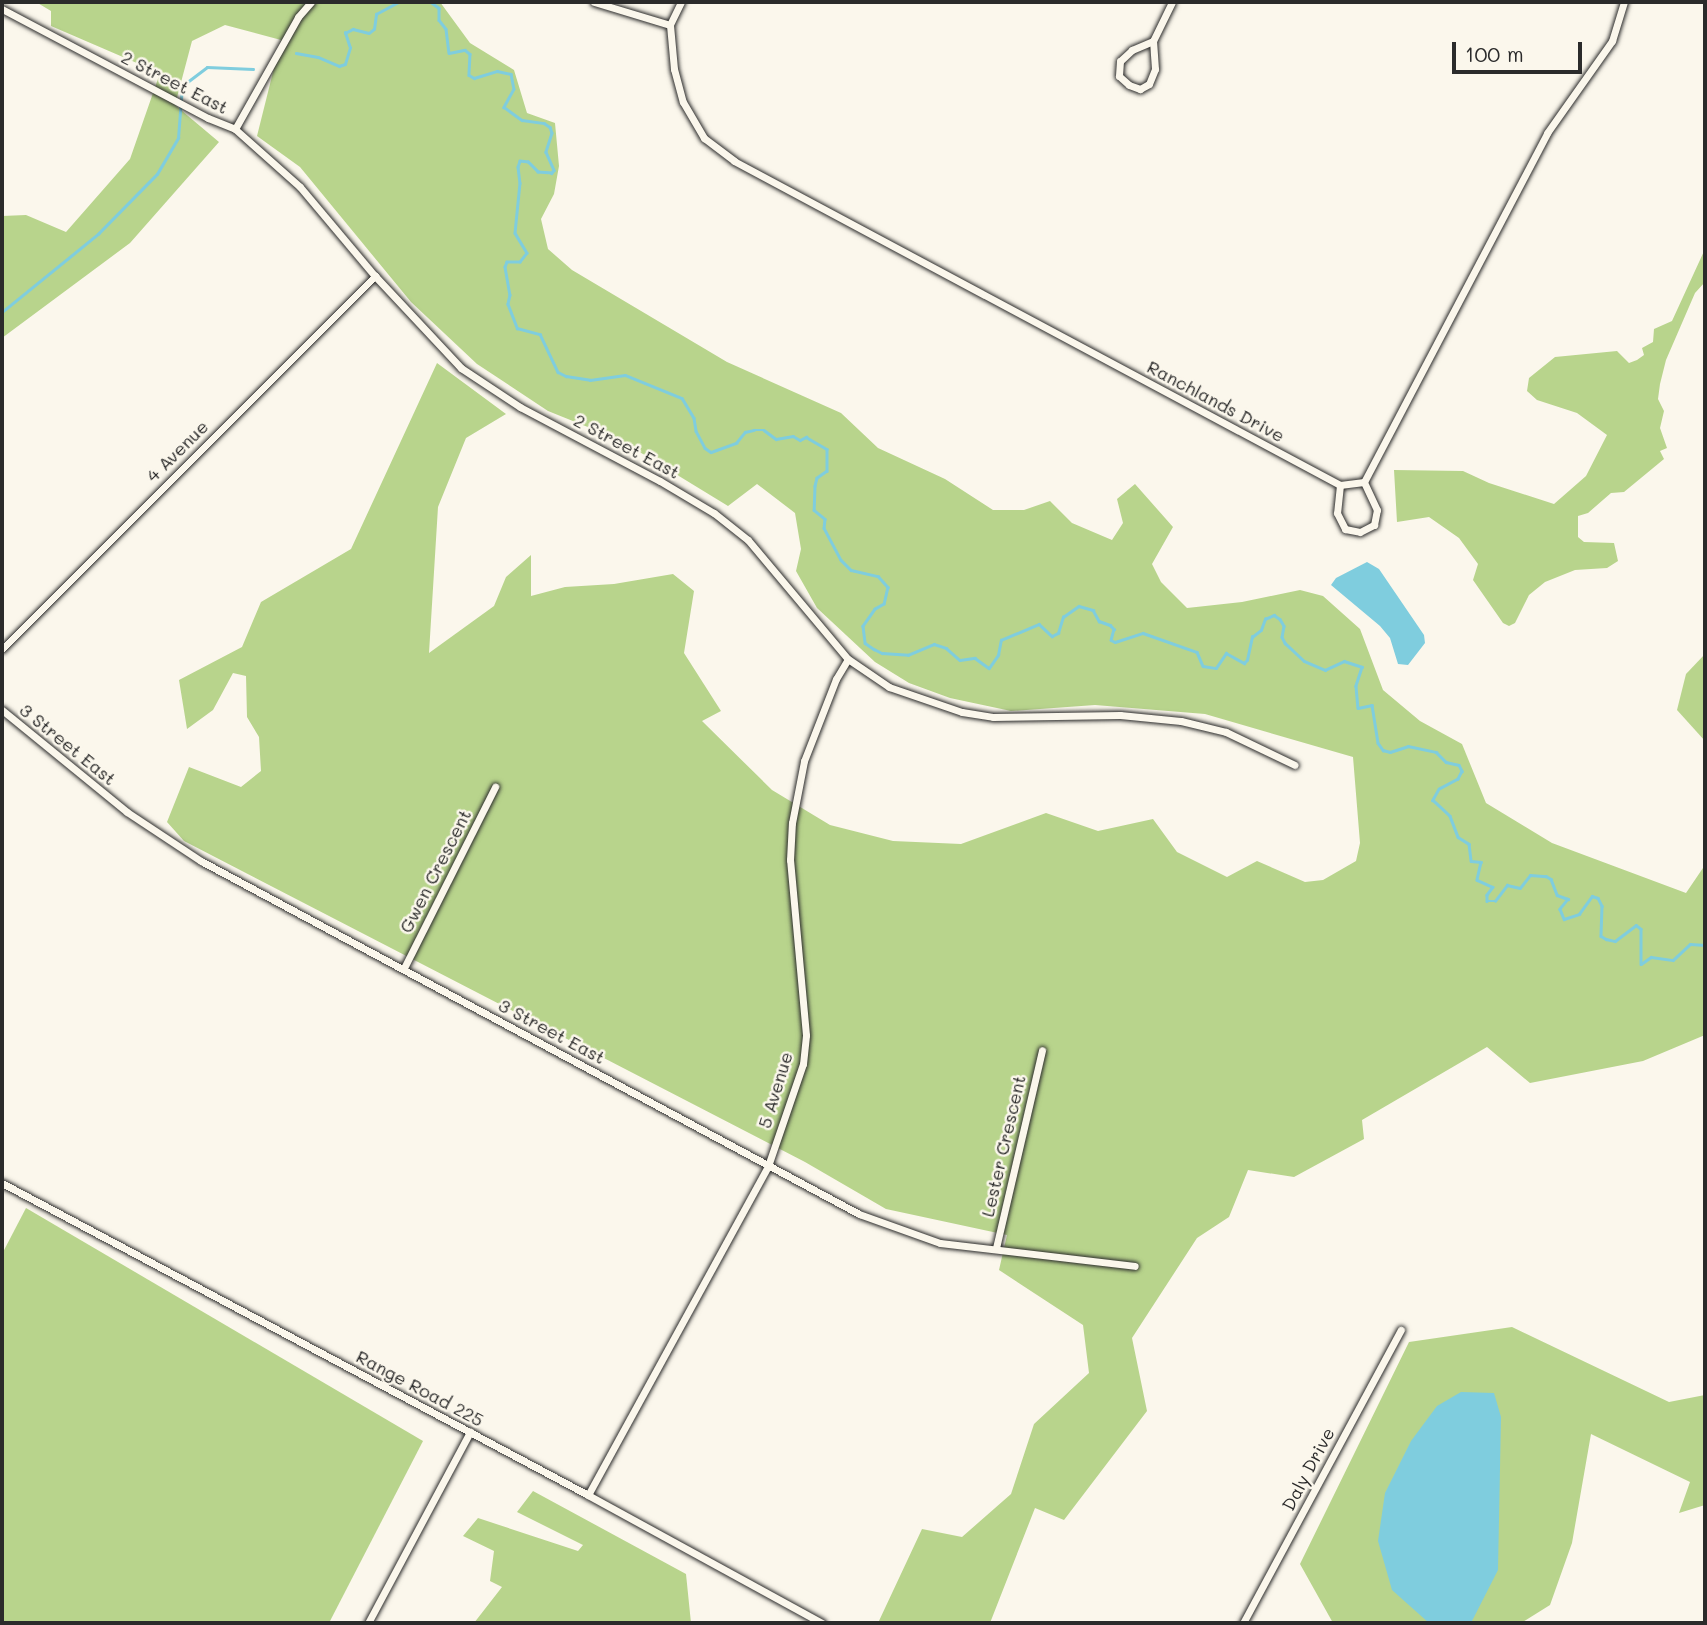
<!DOCTYPE html>
<style>
body{margin:0}
#map{position:relative;width:1707px;height:1625px;overflow:hidden;background:#fbf7ec;font-family:Mali,sans-serif}
div>[style]{position:absolute}
.green>*{inset:0;background:#b8d48c}
.water>*{inset:0;background:#7fcdde}
.stream>*{height:2.5px;margin:-1.25px;padding:0 1.25px;transform-origin:1.25px;border-radius:1.25px;background:#7fcdde}
.roads{filter:drop-shadow(0 0 2px #2b2b2b) drop-shadow(0 0 2px #2b2b2b)}
.minor>*{height:7px;margin:-3.5px;padding:0 3.5px;transform-origin:3.5px;border-radius:3.5px;background:#fbf7ec}
span{translate:-50% -50%;white-space:nowrap;text-align:center;line-height:1.15;-webkit-text-stroke:5px #fbf7ec;paint-order:stroke}
.street-label{font-size:18px;color:#2b2b2b}
.frame{position:absolute;inset:0;border:4px solid #2b2b2b;pointer-events:none}
.scale{position:absolute;left:1452px;top:42px;width:130px;height:32px;box-sizing:border-box;border:4px solid #2b2b2b;border-top:0;padding-left:9px;font-size:21px;line-height:24px;white-space:nowrap;color:#2b2b2b;-webkit-text-stroke:5px #fbf7ec;paint-order:stroke}
</style>
<div id="map">
<div class="green">
<i style="clip-path:polygon(36px 2px,440px 2px,470px 43px,514px 70px,527px 113px,555px 123px,559px 166px,554px 194px,541px 219px,548px 249px,572px 270px,727px 362px,841px 413px,878px 448px,945px 479px,993px 510px,1024px 510px,1050px 501px,1072px 523px,1112px 540px,1123px 523px,1117px 499px,1135px 484px,1173px 527px,1152px 564px,1161px 582px,1187px 608px,1242px 602px,1300px 590px,1323px 596px,1360px 629px,1383px 690px,1420px 721px,1462px 744px,1486px 803px,1552px 843px,1686px 893px,1705px 865px,1705px 1035px,1643px 1061px,1530px 1083px,1487px 1047px,1362px 1120px,1364px 1139px,1294px 1177px,1248px 1170px,1229px 1217px,1197px 1238px,1132px 1338px,1147px 1411px,1064px 1520px,1035px 1508px,990px 1623px,878px 1623px,922px 1529px,962px 1537px,1011px 1494px,1034px 1424px,1089px 1373px,1083px 1325px,999px 1270px,1007px 1235px,886px 1209px,805px 1162px,184px 841px,167px 822px,189px 767px,241px 787px,261px 771px,259px 737px,247px 717px,246px 676px,233px 673px,213px 710px,187px 729px,179px 680px,242px 647px,261px 602px,351px 549px,437px 363px,506px 414px,466px 438px,438px 507px,429px 653px,494px 606px,506px 577px,531px 555px,531px 596px,565px 587px,614px 584px,673px 574px,694px 591px,684px 653px,721px 711px,702px 721px,772px 790px,830px 825px,893px 841px,961px 844px,1046px 813px,1098px 831px,1153px 819px,1177px 852px,1227px 877px,1257px 861px,1305px 882px,1323px 880px,1356px 861px,1360px 843px,1353px 757px,1205px 714px,1095px 705px,1011px 711px,950px 698px,909px 683px,875px 662px,817px 608px,796px 571px,801px 549px,795px 513px,757px 484px,728px 506px,620px 440px,548px 411px,477px 364px,411px 302px,300px 167px,257px 136px,281px 40px,225px 25px,192px 41px,175px 105px,219px 142px,130px 243px,2px 338px,2px 216px,26px 215px,66px 232px,130px 159px,160px 73px,51px 26px,51px 11px)"></i>
<i style="clip-path:polygon(1705px 249px,1705px 282px,1695px 293px,1666px 360px,1660px 384px,1658px 399px,1664px 411px,1660px 428px,1667px 448px,1660px 451px,1664px 459px,1624px 492px,1611px 493px,1588px 513px,1578px 516px,1578px 537px,1584px 542px,1614px 543px,1618px 561px,1607px 568px,1575px 570px,1545px 582px,1529px 595px,1515px 623px,1509px 626px,1503px 623px,1473px 580px,1478px 564px,1459px 538px,1429px 517px,1397px 522px,1394px 470px,1463px 471px,1489px 483px,1554px 504px,1586px 476px,1607px 435px,1577px 413px,1537px 400px,1527px 391px,1529px 378px,1555px 357px,1617px 351px,1629px 363px,1637px 360px,1644px 355px,1642px 348px,1653px 342px,1654px 329px,1672px 321px)"></i>
<i style="clip-path:polygon(1705px 654px,1705px 741px,1677px 710px,1686px 674px)"></i>
<i style="clip-path:polygon(26px 1208px,423px 1441px,329px 1623px,2px 1623px,2px 1254px)"></i>
<i style="clip-path:polygon(1512px 1327px,1669px 1402px,1705px 1395px,1705px 1505px,1679px 1513px,1690px 1482px,1591px 1434px,1572px 1543px,1550px 1605px,1521px 1623px,1333px 1623px,1300px 1564px,1409px 1342px)"></i>
<i style="clip-path:polygon(533px 1491px,686px 1574px,691px 1623px,474px 1623px,502px 1587px,490px 1581px,494px 1551px,463px 1536px,478px 1518px,578px 1551px,583px 1545px,517px 1512px)"></i>
</div>
<div class="water">
<i style="clip-path:polygon(1367px 562px,1379px 569px,1424px 635px,1425px 643px,1408px 665px,1398px 664px,1390px 638px,1380px 626px,1331px 585px,1336px 578px)"></i>
<i style="clip-path:polygon(1461px 1392px,1494px 1393px,1501px 1417px,1498px 1570px,1471px 1623px,1429px 1623px,1392px 1590px,1378px 1541px,1385px 1493px,1411px 1441px,1437px 1406px)"></i>
</div>
<div class="stream">
<i style="left:431px;top:2px;width:10px;rotate:37deg"></i>
<i style="left:439px;top:8px;width:12px;rotate:90deg"></i>
<i style="left:439px;top:20px;width:11px;rotate:52deg"></i>
<i style="left:446px;top:29px;width:24px;rotate:83deg"></i>
<i style="left:449px;top:53px;width:16px;rotate:-11deg"></i>
<i style="left:465px;top:50px;width:6px;rotate:39deg"></i>
<i style="left:470px;top:54px;width:21px;rotate:93deg"></i>
<i style="left:469px;top:75px;width:6px;rotate:31deg"></i>
<i style="left:474px;top:78px;width:24px;rotate:-17deg"></i>
<i style="left:497px;top:71px;width:14px;rotate:12deg"></i>
<i style="left:511px;top:74px;width:15px;rotate:79deg"></i>
<i style="left:514px;top:89px;width:21px;rotate:119deg"></i>
<i style="left:504px;top:107px;width:22px;rotate:36deg"></i>
<i style="left:522px;top:120px;width:22px;rotate:8deg"></i>
<i style="left:544px;top:123px;width:7px;rotate:34deg"></i>
<i style="left:550px;top:127px;width:6px;rotate:72deg"></i>
<i style="left:552px;top:133px;width:20px;rotate:108deg"></i>
<i style="left:546px;top:152px;width:20px;rotate:66deg"></i>
<i style="left:554px;top:170px;width:4px;rotate:124deg"></i>
<i style="left:552px;top:173px;width:14px;rotate:-176deg"></i>
<i style="left:538px;top:172px;width:14px;rotate:-135deg"></i>
<i style="left:528px;top:162px;width:8px;rotate:-173deg"></i>
<i style="left:520px;top:161px;width:6px;rotate:108deg"></i>
<i style="left:518px;top:167px;width:16px;rotate:83deg"></i>
<i style="left:520px;top:183px;width:50px;rotate:95.7deg"></i>
<i style="left:515px;top:233px;width:23px;rotate:59deg"></i>
<i style="left:527px;top:253px;width:11px;rotate:128deg"></i>
<i style="left:520px;top:262px;width:13px;rotate:180deg"></i>
<i style="left:507px;top:262px;width:5px;rotate:112deg"></i>
<i style="left:505px;top:267px;width:28px;rotate:80deg"></i>
<i style="left:510px;top:295px;width:9px;rotate:103deg"></i>
<i style="left:508px;top:304px;width:26px;rotate:69deg"></i>
<i style="left:517px;top:328px;width:24px;rotate:15deg"></i>
<i style="left:540px;top:334px;width:42px;rotate:64.7deg"></i>
<i style="left:558px;top:372px;width:9px;rotate:27deg"></i>
<i style="left:566px;top:376px;width:24px;rotate:9deg"></i>
<i style="left:590px;top:380px;width:35px;rotate:-8deg"></i>
<i style="left:625px;top:375px;width:61px;rotate:22deg"></i>
<i style="left:682px;top:398px;width:23px;rotate:59deg"></i>
<i style="left:694px;top:418px;width:13px;rotate:81deg"></i>
<i style="left:696px;top:431px;width:19px;rotate:62deg"></i>
<i style="left:705px;top:448px;width:7px;rotate:34deg"></i>
<i style="left:711px;top:452px;width:27px;rotate:-20deg"></i>
<i style="left:736px;top:443px;width:14px;rotate:-51deg"></i>
<i style="left:745px;top:432px;width:9px;rotate:-13deg"></i>
<i style="left:754px;top:430px;width:10px"></i>
<i style="left:764px;top:430px;width:15px;rotate:37deg"></i>
<i style="left:776px;top:439px;width:17px;rotate:-10deg"></i>
<i style="left:793px;top:436px;width:8px;rotate:30deg"></i>
<i style="left:800px;top:440px;width:7px;rotate:-27deg"></i>
<i style="left:806px;top:437px;width:24px;rotate:30deg"></i>
<i style="left:827px;top:449px;width:22px;rotate:90deg"></i>
<i style="left:827px;top:471px;width:12px;rotate:145deg"></i>
<i style="left:817px;top:478px;width:8px;rotate:104deg"></i>
<i style="left:815px;top:486px;width:24px;rotate:92deg"></i>
<i style="left:814px;top:510px;width:14px;rotate:39deg"></i>
<i style="left:825px;top:519px;width:9px;rotate:96deg"></i>
<i style="left:824px;top:528px;width:36px;rotate:62deg"></i>
<i style="left:841px;top:560px;width:14px;rotate:45deg"></i>
<i style="left:851px;top:570px;width:28px;rotate:13deg"></i>
<i style="left:878px;top:576px;width:15px;rotate:48deg"></i>
<i style="left:888px;top:587px;width:17px;rotate:103deg"></i>
<i style="left:884px;top:604px;width:10px;rotate:151deg"></i>
<i style="left:875px;top:609px;width:21px;rotate:125deg"></i>
<i style="left:863px;top:626px;width:17px;rotate:83deg"></i>
<i style="left:865px;top:643px;width:11px;rotate:34deg"></i>
<i style="left:874px;top:649px;width:9px;rotate:27deg"></i>
<i style="left:882px;top:653px;width:26px;rotate:4deg"></i>
<i style="left:908px;top:655px;width:28px;rotate:-23deg"></i>
<i style="left:934px;top:644px;width:13px;rotate:18deg"></i>
<i style="left:946px;top:648px;width:18px;rotate:41deg"></i>
<i style="left:960px;top:660px;width:15px;rotate:-8deg"></i>
<i style="left:975px;top:658px;width:17px;rotate:36deg"></i>
<i style="left:989px;top:668px;width:16px;rotate:-55deg"></i>
<i style="left:998px;top:655px;width:15px;rotate:-79deg"></i>
<i style="left:1001px;top:640px;width:41px;rotate:-22.8deg"></i>
<i style="left:1039px;top:624px;width:18px;rotate:43deg"></i>
<i style="left:1052px;top:636px;width:7px;rotate:-27deg"></i>
<i style="left:1058px;top:633px;width:17px;rotate:-73deg"></i>
<i style="left:1063px;top:617px;width:19px;rotate:-35deg"></i>
<i style="left:1079px;top:606px;width:15px;rotate:16deg"></i>
<i style="left:1093px;top:610px;width:13px;rotate:61deg"></i>
<i style="left:1099px;top:621px;width:12px;rotate:20deg"></i>
<i style="left:1110px;top:625px;width:6px;rotate:45deg"></i>
<i style="left:1114px;top:629px;width:11px;rotate:105deg"></i>
<i style="left:1111px;top:640px;width:4px;rotate:27deg"></i>
<i style="left:1115px;top:642px;width:29px;rotate:-18deg"></i>
<i style="left:1143px;top:633px;width:57px;rotate:19.4deg"></i>
<i style="left:1197px;top:652px;width:15px;rotate:67deg"></i>
<i style="left:1203px;top:666px;width:13px;rotate:9deg"></i>
<i style="left:1216px;top:668px;width:18px;rotate:-56deg"></i>
<i style="left:1226px;top:653px;width:21px;rotate:29deg"></i>
<i style="left:1244px;top:663px;width:4px;rotate:-45deg"></i>
<i style="left:1247px;top:660px;width:24px;rotate:-78deg"></i>
<i style="left:1252px;top:637px;width:11px;rotate:-38deg"></i>
<i style="left:1261px;top:630px;width:12px;rotate:-70deg"></i>
<i style="left:1265px;top:619px;width:10px;rotate:-24deg"></i>
<i style="left:1274px;top:615px;width:7px;rotate:34deg"></i>
<i style="left:1280px;top:619px;width:8px;rotate:60deg"></i>
<i style="left:1284px;top:626px;width:11px;rotate:100deg"></i>
<i style="left:1282px;top:637px;width:7px;rotate:63deg"></i>
<i style="left:1285px;top:643px;width:26px;rotate:43deg"></i>
<i style="left:1304px;top:661px;width:23px;rotate:23deg"></i>
<i style="left:1325px;top:670px;width:21px;rotate:-25deg"></i>
<i style="left:1344px;top:661px;width:19px;rotate:18deg"></i>
<i style="left:1362px;top:667px;width:20px;rotate:108deg"></i>
<i style="left:1356px;top:686px;width:22px;rotate:85deg"></i>
<i style="left:1358px;top:708px;width:14px;rotate:-12deg"></i>
<i style="left:1372px;top:705px;width:38px;rotate:81deg"></i>
<i style="left:1378px;top:743px;width:9px;rotate:54deg"></i>
<i style="left:1383px;top:750px;width:7px;rotate:16deg"></i>
<i style="left:1390px;top:752px;width:19px;rotate:-18deg"></i>
<i style="left:1408px;top:746px;width:29px;rotate:12deg"></i>
<i style="left:1436px;top:752px;width:14px;rotate:45deg"></i>
<i style="left:1446px;top:762px;width:13px;rotate:13deg"></i>
<i style="left:1459px;top:765px;width:7px;rotate:63deg"></i>
<i style="left:1462px;top:771px;width:9px;rotate:117deg"></i>
<i style="left:1458px;top:779px;width:21px;rotate:152deg"></i>
<i style="left:1439px;top:789px;width:13px;rotate:119deg"></i>
<i style="left:1433px;top:800px;width:23px;rotate:43deg"></i>
<i style="left:1450px;top:816px;width:22px;rotate:69deg"></i>
<i style="left:1458px;top:837px;width:13px;rotate:32deg"></i>
<i style="left:1469px;top:844px;width:17px;rotate:83deg"></i>
<i style="left:1471px;top:861px;width:10px;rotate:6deg"></i>
<i style="left:1481px;top:862px;width:18px;rotate:103deg"></i>
<i style="left:1477px;top:880px;width:17px;rotate:24deg"></i>
<i style="left:1493px;top:887px;width:10px;rotate:127deg"></i>
<i style="left:1487px;top:895px;width:6px;rotate:90deg"></i>
<i style="left:1487px;top:901px;width:8px"></i>
<i style="left:1495px;top:901px;width:20px;rotate:-53deg"></i>
<i style="left:1507px;top:885px;width:13px;rotate:13deg"></i>
<i style="left:1520px;top:888px;width:16px;rotate:-52deg"></i>
<i style="left:1530px;top:875px;width:16px;rotate:4deg"></i>
<i style="left:1546px;top:876px;width:6px;rotate:31deg"></i>
<i style="left:1551px;top:879px;width:17px;rotate:69deg"></i>
<i style="left:1557px;top:895px;width:12px;rotate:20deg"></i>
<i style="left:1568px;top:899px;width:13px;rotate:129deg"></i>
<i style="left:1560px;top:909px;width:11px;rotate:68deg"></i>
<i style="left:1564px;top:919px;width:16px;rotate:-18deg"></i>
<i style="left:1579px;top:914px;width:22px;rotate:-54deg"></i>
<i style="left:1592px;top:896px;width:6px;rotate:18deg"></i>
<i style="left:1598px;top:898px;width:9px;rotate:63deg"></i>
<i style="left:1602px;top:906px;width:30px;rotate:92deg"></i>
<i style="left:1601px;top:936px;width:6px;rotate:31deg"></i>
<i style="left:1606px;top:939px;width:9px;rotate:13deg"></i>
<i style="left:1615px;top:941px;width:26px;rotate:-37deg"></i>
<i style="left:1636px;top:925px;width:6px;rotate:39deg"></i>
<i style="left:1641px;top:929px;width:35px;rotate:90deg"></i>
<i style="left:1641px;top:964px;width:12px;rotate:-35deg"></i>
<i style="left:1651px;top:957px;width:22px;rotate:8deg"></i>
<i style="left:1673px;top:960px;width:23px;rotate:-43deg"></i>
<i style="left:1690px;top:944px;width:15px;rotate:4deg"></i>
<i style="left:296px;top:53px;width:22px;rotate:10deg"></i>
<i style="left:318px;top:57px;width:23px;rotate:23deg"></i>
<i style="left:339px;top:66px;width:6px;rotate:-18deg"></i>
<i style="left:345px;top:64px;width:17px;rotate:-73deg"></i>
<i style="left:350px;top:48px;width:16px;rotate:-108deg"></i>
<i style="left:345px;top:33px;width:9px;rotate:-27deg"></i>
<i style="left:353px;top:29px;width:16px;rotate:14deg"></i>
<i style="left:369px;top:33px;width:6px;rotate:-39deg"></i>
<i style="left:374px;top:29px;width:15px;rotate:-82deg"></i>
<i style="left:376px;top:14px;width:26px;rotate:-28deg"></i>
<i style="left:2px;top:312px;width:124px;rotate:-39.1deg"></i>
<i style="left:98px;top:234px;width:84px;rotate:-45.5deg"></i>
<i style="left:157px;top:174px;width:42px;rotate:-59.7deg"></i>
<i style="left:178px;top:138px;width:52px;rotate:-85.6deg"></i>
<i style="left:182px;top:86px;width:31px;rotate:-37deg"></i>
<i style="left:207px;top:67px;width:46px;rotate:2.5deg"></i>
</div>
<div class="roads">
<div class="minor">
<i style="left:594px;top:2px;width:79px;rotate:16.8deg"></i>
<i style="left:681px;top:2px;width:25px;rotate:116deg"></i>
<i style="left:670px;top:25px;width:44px;rotate:84.8deg"></i>
<i style="left:674px;top:69px;width:34px;rotate:75deg"></i>
<i style="left:683px;top:102px;width:42px;rotate:59.7deg"></i>
<i style="left:704px;top:138px;width:38px;rotate:37deg"></i>
<i style="left:734px;top:161px;width:687px;rotate:28.13deg"></i>
<i style="left:1340px;top:485px;width:24px;rotate:-7deg"></i>
<i style="left:2px;top:9px;width:233px;rotate:27.9deg"></i>
<i style="left:208px;top:118px;width:29px;rotate:22deg"></i>
<i style="left:235px;top:129px;width:87px;rotate:41.7deg"></i>
<i style="left:300px;top:187px;width:116px;rotate:49.9deg"></i>
<i style="left:375px;top:276px;width:126px;rotate:46.9deg"></i>
<i style="left:461px;top:368px;width:71px;rotate:33.5deg"></i>
<i style="left:520px;top:407px;width:158px;rotate:27.9deg"></i>
<i style="left:660px;top:481px;width:63px;rotate:30.7deg"></i>
<i style="left:714px;top:513px;width:43px;rotate:38.5deg"></i>
<i style="left:748px;top:540px;width:155px;rotate:50deg"></i>
<i style="left:848px;top:659px;width:50px;rotate:34.3deg"></i>
<i style="left:889px;top:687px;width:77px;rotate:18.9deg"></i>
<i style="left:962px;top:712px;width:31px;rotate:9deg"></i>
<i style="left:993px;top:717px;width:127px;rotate:-0.9deg"></i>
<i style="left:1120px;top:715px;width:61px;rotate:5.6deg"></i>
<i style="left:1181px;top:721px;width:46px;rotate:13.7deg"></i>
<i style="left:1226px;top:732px;width:76px;rotate:25.6deg"></i>
<i style="left:1153px;top:41px;width:23px;rotate:157deg"></i>
<i style="left:1132px;top:50px;width:16px;rotate:137deg"></i>
<i style="left:1120px;top:61px;width:15px;rotate:94deg"></i>
<i style="left:1119px;top:76px;width:13px;rotate:42deg"></i>
<i style="left:1129px;top:85px;width:12px;rotate:20deg"></i>
<i style="left:1140px;top:89px;width:10px;rotate:-29deg"></i>
<i style="left:1149px;top:84px;width:16px;rotate:-68deg"></i>
<i style="left:1155px;top:69px;width:28px;rotate:-94deg"></i>
<i style="left:1153px;top:41px;width:43px;rotate:-64deg"></i>
<i style="left:235px;top:129px;width:129px;rotate:-60.6deg"></i>
<i style="left:298px;top:17px;width:20px;rotate:-49deg"></i>
<i style="left:1364px;top:482px;width:394px;rotate:-62.3deg"></i>
<i style="left:1547px;top:133px;width:113px;rotate:-54.8deg"></i>
<i style="left:1612px;top:41px;width:41px;rotate:-72.9deg"></i>
<i style="left:1340px;top:485px;width:28px;rotate:96deg"></i>
<i style="left:1337px;top:513px;width:18px;rotate:63deg"></i>
<i style="left:1345px;top:529px;width:15px;rotate:11deg"></i>
<i style="left:1360px;top:532px;width:16px;rotate:-27deg"></i>
<i style="left:1374px;top:525px;width:15px;rotate:-79deg"></i>
<i style="left:1377px;top:510px;width:31px;rotate:-115deg"></i>
<i style="left:2px;top:649px;width:528px;rotate:-45deg"></i>
<i style="left:2px;top:710px;width:161px;rotate:39.2deg"></i>
<i style="left:127px;top:812px;width:89px;rotate:33.5deg"></i>
<i style="left:201px;top:861px;width:747px;rotate:28.21deg"></i>
<i style="left:859px;top:1214px;width:86px;rotate:19.7deg"></i>
<i style="left:940px;top:1243px;width:196px;rotate:6.7deg"></i>
<i style="left:404px;top:968px;width:203px;rotate:-63.3deg"></i>
<i style="left:2px;top:1183px;width:664px;rotate:28.03deg"></i>
<i style="left:588px;top:1495px;width:267px;rotate:28.7deg"></i>
<i style="left:996px;top:1248px;width:203px;rotate:-76.9deg"></i>
<i style="left:588px;top:1495px;width:375px;rotate:-61.3deg"></i>
<i style="left:768px;top:1166px;width:108px;rotate:-71.1deg"></i>
<i style="left:803px;top:1064px;width:29px;rotate:-84deg"></i>
<i style="left:806px;top:1035px;width:176px;rotate:-95.2deg"></i>
<i style="left:790px;top:860px;width:37px;rotate:-87deg"></i>
<i style="left:792px;top:823px;width:63px;rotate:-79deg"></i>
<i style="left:804px;top:761px;width:88px;rotate:-68.7deg"></i>
<i style="left:836px;top:679px;width:23px;rotate:-59deg"></i>
<i style="left:368px;top:1623px;width:217px;rotate:-61.9deg"></i>
<i style="left:1243px;top:1623px;width:333px;rotate:-61.7deg"></i>
</div>
</div>
<div class="street-label">
<span style="left:175px;top:82px;rotate:27deg">2 Street East</span>
<span style="left:1216px;top:401px;rotate:28deg">Ranchlands Drive</span>
<span style="left:627px;top:446px;rotate:28deg">2 Street East</span>
<span style="left:177px;top:451px;rotate:-45deg">4 Avenue</span>
<span style="left:68px;top:744px;rotate:39deg">3 Street East</span>
<span style="left:435px;top:871px;rotate:-63deg">Gwen Crescent</span>
<span style="left:552px;top:1031px;rotate:28deg">3 Street East</span>
<span style="left:775px;top:1090px;rotate:-73deg">5 Avenue</span>
<span style="left:1003px;top:1146px;rotate:-77deg">Lester Crescent</span>
<span style="left:420px;top:1388px;rotate:28deg">Range Road 225</span>
<span style="left:1308px;top:1469px;rotate:-62deg">Daly Drive</span>
</div>
<div class="frame"></div>
<div class="scale">100 m</div>
</div>
